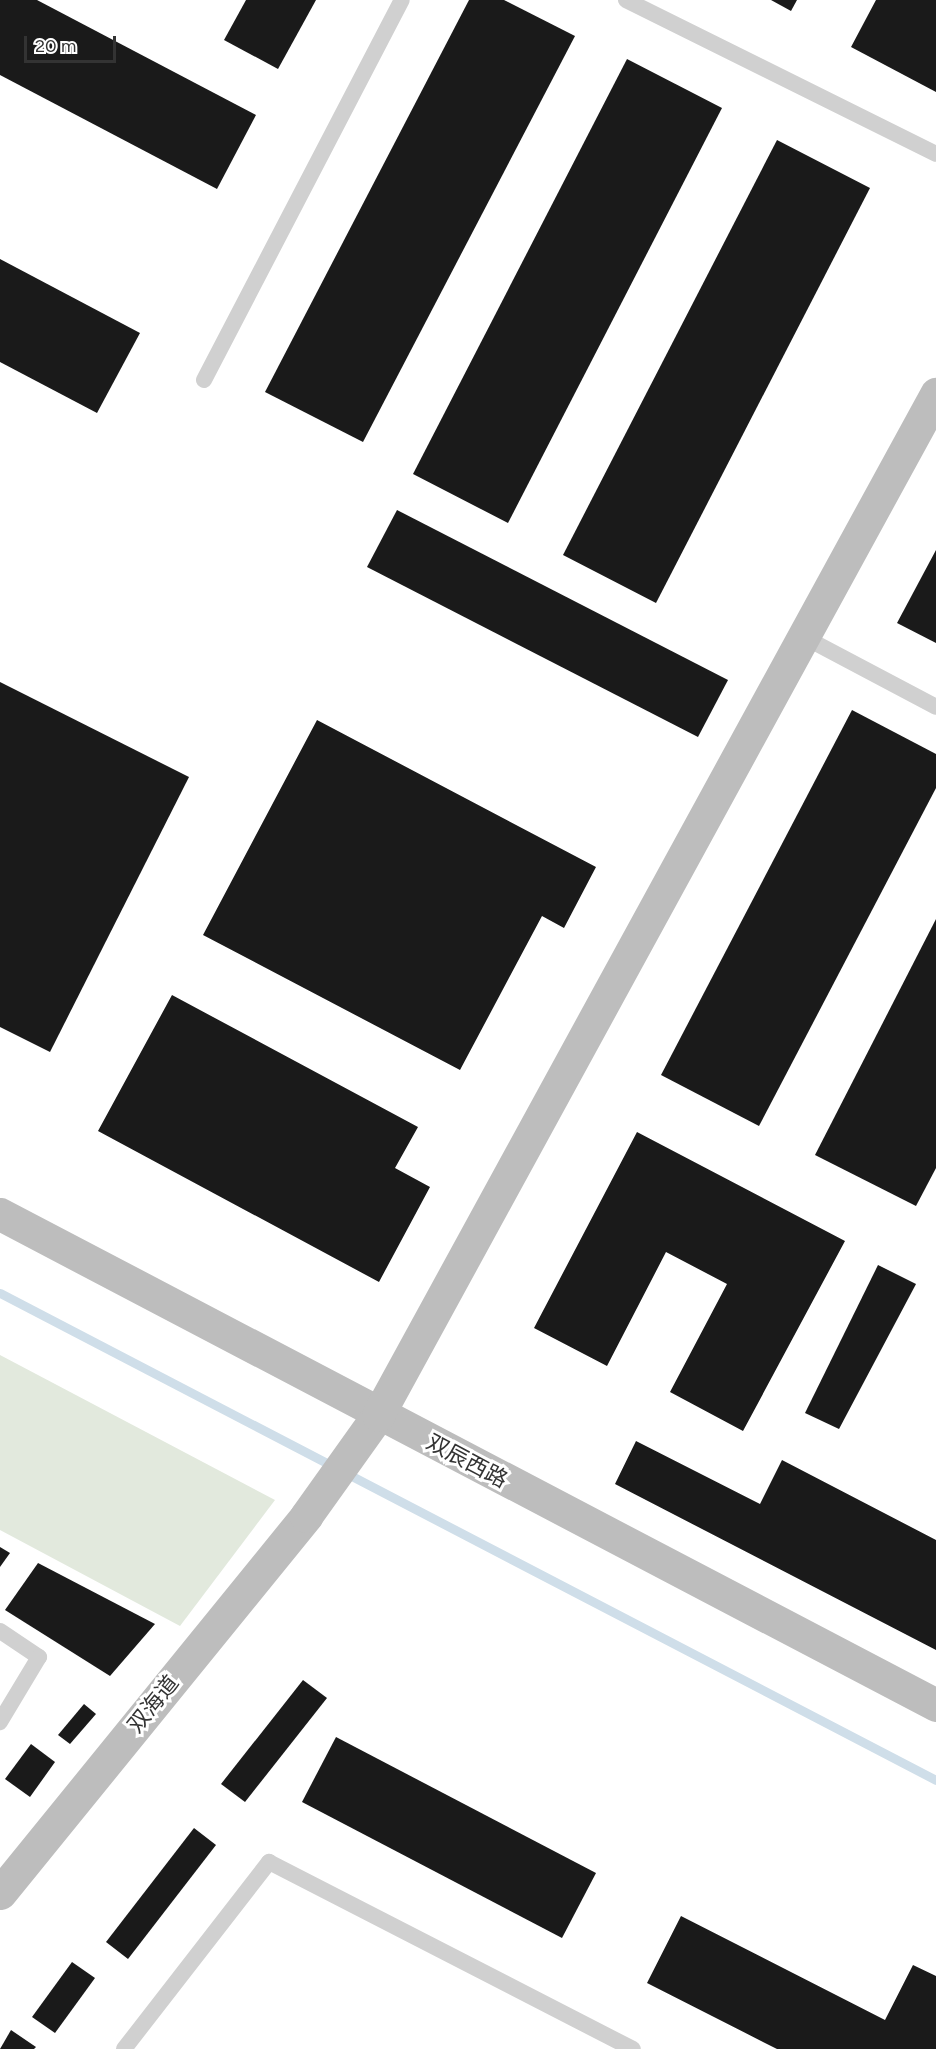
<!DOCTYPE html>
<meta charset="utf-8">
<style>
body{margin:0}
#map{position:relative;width:936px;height:2049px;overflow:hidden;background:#fff;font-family:Figtree,"Noto Sans SC",sans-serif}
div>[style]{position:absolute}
.green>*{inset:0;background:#e2e9dd}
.stream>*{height:9px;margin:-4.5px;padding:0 4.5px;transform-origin:4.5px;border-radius:4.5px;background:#cfdee9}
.building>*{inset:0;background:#1a1a1a}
.lane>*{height:16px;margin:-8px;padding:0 8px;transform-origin:8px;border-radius:8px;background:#d0d0d0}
.secondary>*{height:33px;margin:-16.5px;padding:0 16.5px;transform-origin:16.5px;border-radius:16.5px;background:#bdbdbd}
span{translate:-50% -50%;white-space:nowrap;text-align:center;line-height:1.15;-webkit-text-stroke:6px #fff;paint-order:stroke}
.street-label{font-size:22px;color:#333}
.scale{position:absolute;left:24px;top:36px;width:92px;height:27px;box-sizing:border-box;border:3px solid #333;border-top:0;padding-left:8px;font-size:18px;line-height:21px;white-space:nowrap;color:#333;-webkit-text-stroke:4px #fff;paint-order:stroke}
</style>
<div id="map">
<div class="green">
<i style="clip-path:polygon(0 1355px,275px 1500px,180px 1626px,0 1530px)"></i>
</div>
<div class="stream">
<i style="left:0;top:1293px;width:1055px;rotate:27.49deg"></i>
</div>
<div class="building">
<i style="clip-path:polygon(0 0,37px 0,256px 115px,217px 189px,0 75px)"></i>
<i style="clip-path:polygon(246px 0,316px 0,278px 69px,224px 40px)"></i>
<i style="clip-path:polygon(469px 0,504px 0,575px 36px,363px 442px,265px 392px)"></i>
<i style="clip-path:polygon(771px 0,797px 0,791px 11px)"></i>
<i style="clip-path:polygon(876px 0,936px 0,936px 92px,851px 47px)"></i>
<i style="clip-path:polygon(627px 59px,722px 108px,508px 523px,413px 474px)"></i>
<i style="clip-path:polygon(777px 140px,870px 188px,656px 603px,563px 555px)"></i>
<i style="clip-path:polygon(0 259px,140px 333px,97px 413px,0 362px)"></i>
<i style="clip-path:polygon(397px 510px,728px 680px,698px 737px,367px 567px)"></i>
<i style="clip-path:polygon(936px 550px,936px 643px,897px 623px)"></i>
<i style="clip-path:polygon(0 682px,189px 777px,50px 1052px,0 1027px)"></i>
<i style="clip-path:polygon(852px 710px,936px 754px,936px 788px,759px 1126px,661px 1075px)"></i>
<i style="clip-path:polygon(317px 720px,596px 867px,564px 928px,542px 916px,460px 1070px,203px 935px)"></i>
<i style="clip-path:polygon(936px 919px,936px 1168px,916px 1206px,815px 1155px)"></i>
<i style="clip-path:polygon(172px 995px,418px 1127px,395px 1168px,430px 1187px,379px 1282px,98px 1131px)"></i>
<i style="clip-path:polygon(637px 1132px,845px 1241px,743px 1431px,670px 1392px,727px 1284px,666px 1252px,607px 1366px,534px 1328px)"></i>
<i style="clip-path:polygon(878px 1265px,916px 1284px,839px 1429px,805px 1413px)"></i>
<i style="clip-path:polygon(636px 1441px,760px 1504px,782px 1460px,936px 1540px,936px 1650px,615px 1484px)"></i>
<i style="clip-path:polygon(0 1547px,10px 1553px,0 1567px)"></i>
<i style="clip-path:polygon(38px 1563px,155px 1624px,110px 1676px,5px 1610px)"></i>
<i style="clip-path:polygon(303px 1680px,327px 1698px,245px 1802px,221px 1784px)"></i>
<i style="clip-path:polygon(84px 1704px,96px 1714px,70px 1744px,58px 1735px)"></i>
<i style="clip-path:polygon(336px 1737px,596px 1873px,562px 1938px,302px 1802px)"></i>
<i style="clip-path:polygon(31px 1744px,55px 1762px,30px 1797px,5px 1779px)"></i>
<i style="clip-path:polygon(194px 1828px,216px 1845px,128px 1959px,106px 1942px)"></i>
<i style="clip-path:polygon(681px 1916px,885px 2020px,913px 1965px,936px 1976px,936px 2049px,777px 2049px,647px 1983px)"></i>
<i style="clip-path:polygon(72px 1962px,95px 1978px,55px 2033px,32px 2017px)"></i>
<i style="clip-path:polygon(11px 2030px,36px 2047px,34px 2049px,0 2049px)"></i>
</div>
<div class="lane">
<i style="left:626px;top:0;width:346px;rotate:26.4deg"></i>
<i style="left:204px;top:380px;width:428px;rotate:-62.5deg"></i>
<i style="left:804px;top:637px;width:149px;rotate:27.9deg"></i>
<i style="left:0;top:1631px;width:47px;rotate:33.7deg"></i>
<i style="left:39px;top:1657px;width:76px;rotate:121deg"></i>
<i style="left:124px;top:2049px;width:237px;rotate:-52.2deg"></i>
<i style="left:269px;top:1862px;width:409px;rotate:27.2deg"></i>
</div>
<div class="secondary">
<i style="left:0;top:1214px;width:1057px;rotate:27.68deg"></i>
<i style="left:0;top:1893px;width:486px;rotate:-50.9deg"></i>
<i style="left:306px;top:1516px;width:124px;rotate:-54.5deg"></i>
<i style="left:378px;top:1415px;width:1164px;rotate:-61.34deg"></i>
</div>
<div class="street-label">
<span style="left:467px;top:1461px;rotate:28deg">双辰西路</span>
<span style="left:153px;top:1704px;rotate:-51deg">双海道</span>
</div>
<div class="scale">20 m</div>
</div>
